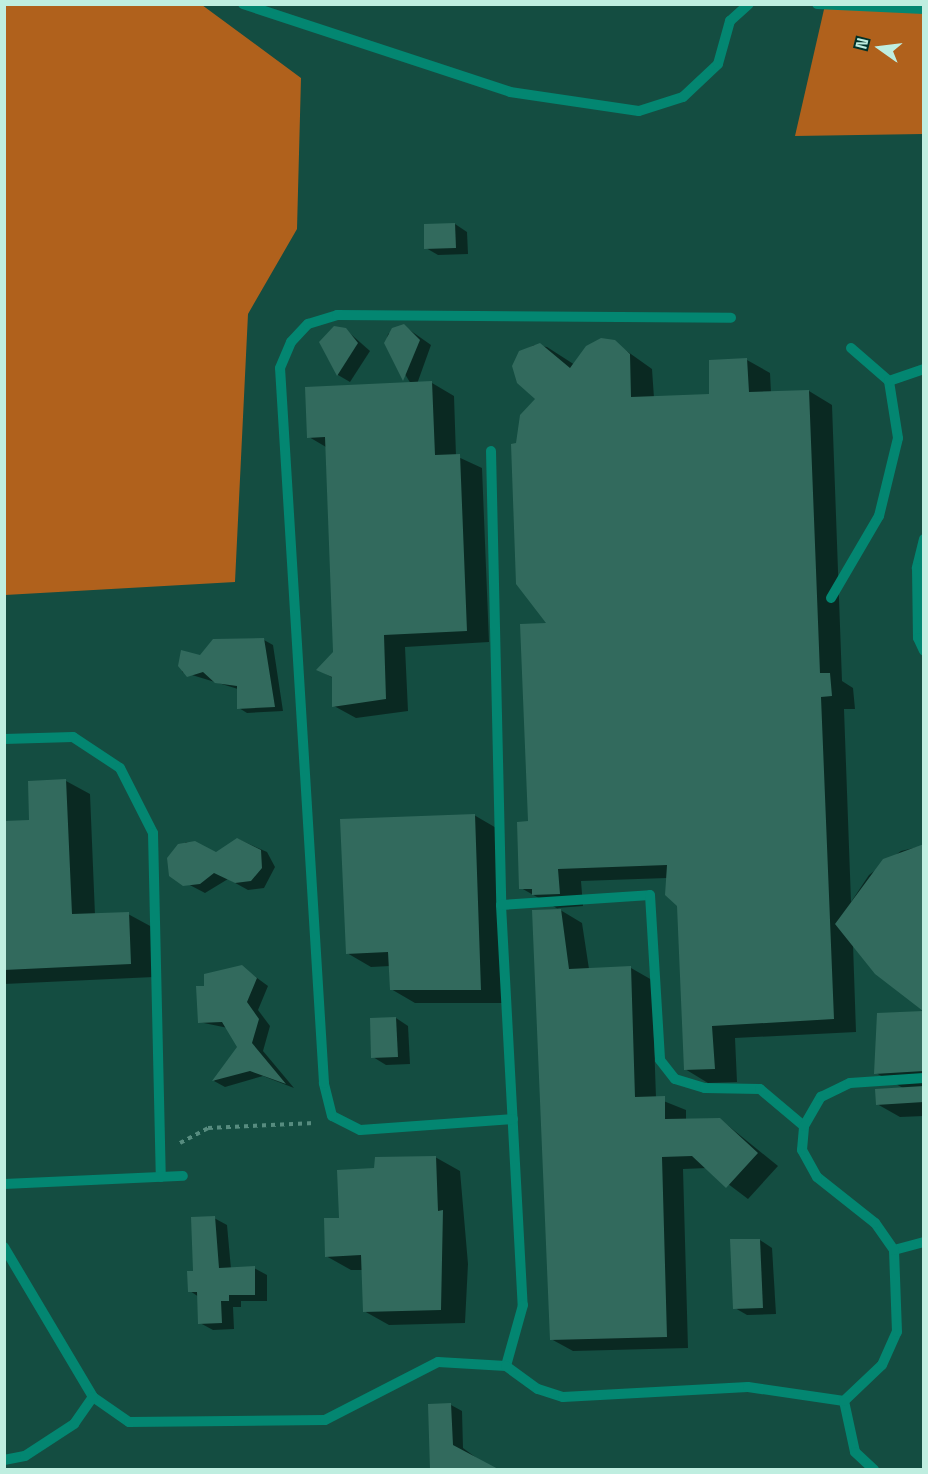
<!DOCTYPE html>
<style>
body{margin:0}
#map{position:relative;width:928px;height:1474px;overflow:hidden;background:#144d41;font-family:"Space Grotesk",sans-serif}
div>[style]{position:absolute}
.forest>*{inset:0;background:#b0611c}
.shadow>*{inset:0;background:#0007}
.building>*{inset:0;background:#326a5d}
.path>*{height:4px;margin-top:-2px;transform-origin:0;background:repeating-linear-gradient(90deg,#578c7f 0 4.5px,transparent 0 9px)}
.service>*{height:10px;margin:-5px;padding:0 5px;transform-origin:5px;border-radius:5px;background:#038671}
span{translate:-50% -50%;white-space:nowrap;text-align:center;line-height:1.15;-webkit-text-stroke:4.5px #013128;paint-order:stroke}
.frame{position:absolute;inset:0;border:6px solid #bfeee0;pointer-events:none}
.north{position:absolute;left:850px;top:18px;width:60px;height:60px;-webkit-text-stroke:4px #013128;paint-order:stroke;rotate:284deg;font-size:16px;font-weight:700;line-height:24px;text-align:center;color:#bfeee0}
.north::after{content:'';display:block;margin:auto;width:21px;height:27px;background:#bfeee0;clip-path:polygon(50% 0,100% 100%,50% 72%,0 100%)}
</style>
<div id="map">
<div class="forest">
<i style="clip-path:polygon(5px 4px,202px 5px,301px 78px,297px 229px,248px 314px,235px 582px,5px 595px)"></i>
<i style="clip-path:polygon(825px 5px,923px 5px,923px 134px,795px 136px)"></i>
</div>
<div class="shadow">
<i style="clip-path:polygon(455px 224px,467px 232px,468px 254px,438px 255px,426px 248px)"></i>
<i style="clip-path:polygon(404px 326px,431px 345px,417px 384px,432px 383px,454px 396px,456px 456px,482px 468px,489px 642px,405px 647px,408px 711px,356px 718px,334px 706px,333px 678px,319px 670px,334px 652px,326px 447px,309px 437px,411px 384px,386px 343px,388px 334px)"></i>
<i style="clip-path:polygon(345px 329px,370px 351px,350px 382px,338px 375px,321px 342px)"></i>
<i style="clip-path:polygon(614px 342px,652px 369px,654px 398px,711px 395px,747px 360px,770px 373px,771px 393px,809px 391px,832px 405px,842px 681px,853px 688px,855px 709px,844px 709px,851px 902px,869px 875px,901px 851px,922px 846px,853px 944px,856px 1032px,735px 1038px,737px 1082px,708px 1083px,685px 1069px,679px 905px,667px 878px,581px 881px,583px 906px,557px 908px,582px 923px,589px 969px,631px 968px,652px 980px,656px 1098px,686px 1110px,686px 1120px,720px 1119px,778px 1166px,748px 1199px,707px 1168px,683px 1169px,688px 1348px,573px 1351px,551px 1339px,560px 910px,521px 888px,549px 625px,518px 444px,537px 399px,521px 352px,534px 345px,547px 347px,575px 365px)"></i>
<i style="clip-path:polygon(264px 640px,273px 645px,283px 711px,247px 713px,239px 708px,238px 689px,182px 672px,183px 652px,201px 657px)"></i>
<i style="clip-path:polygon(66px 781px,90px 794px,95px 915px,128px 914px,152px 927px,154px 977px,4px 984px,4px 823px,31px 821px)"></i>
<i style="clip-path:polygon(474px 815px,498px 829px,505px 1003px,415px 1003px,391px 989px,390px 966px,371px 967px,347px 953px)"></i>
<i style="clip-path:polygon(238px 839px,267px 852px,275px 867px,264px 888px,248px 890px,228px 879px,205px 893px,184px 882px,168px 859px,186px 842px,216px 854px)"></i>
<i style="clip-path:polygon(242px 967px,268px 986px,258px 1010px,270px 1026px,263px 1051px,294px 1088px,263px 1076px,225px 1087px,214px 1081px,239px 1047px,228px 1028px,199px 1022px,206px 987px)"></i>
<i style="clip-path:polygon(924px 1012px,924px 1116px,900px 1117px,877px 1104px,903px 1088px,876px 1073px)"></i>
<i style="clip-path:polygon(396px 1018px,408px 1026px,410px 1064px,386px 1065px,373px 1057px)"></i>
<i style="clip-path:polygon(435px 1157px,460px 1171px,468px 1264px,465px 1323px,389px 1325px,364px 1311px,363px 1270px,351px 1270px,326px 1256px,341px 1219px,376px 1170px)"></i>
<i style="clip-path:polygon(214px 1218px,227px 1225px,231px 1269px,254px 1268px,267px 1275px,267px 1301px,241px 1301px,241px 1307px,233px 1307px,234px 1329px,213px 1330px,200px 1323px,199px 1297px,190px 1291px)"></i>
<i style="clip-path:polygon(760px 1240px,772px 1248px,776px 1314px,747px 1315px,735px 1308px)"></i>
<i style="clip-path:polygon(451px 1405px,462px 1411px,463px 1448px,490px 1468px,431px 1470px)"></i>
</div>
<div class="building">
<i style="clip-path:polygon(455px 223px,456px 248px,424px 249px,424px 224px)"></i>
<i style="clip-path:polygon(404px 324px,420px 340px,403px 381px,384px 343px,392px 328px)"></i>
<i style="clip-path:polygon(334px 326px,346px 328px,358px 343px,337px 376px,319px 342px)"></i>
<i style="clip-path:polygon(601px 338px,615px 340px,630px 354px,631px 397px,709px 394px,709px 360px,747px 358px,749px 392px,809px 390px,820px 673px,830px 673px,832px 696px,821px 697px,834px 1019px,712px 1026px,715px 1069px,684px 1070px,677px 906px,665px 895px,667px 865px,558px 869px,560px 894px,532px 895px,532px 889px,519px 889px,517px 822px,528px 821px,520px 624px,546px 623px,516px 584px,511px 444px,516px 443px,520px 415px,535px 399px,517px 383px,512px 366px,519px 351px,540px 343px,570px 368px,586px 346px)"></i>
<i style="clip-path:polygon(432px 381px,435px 455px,460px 454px,467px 631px,384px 635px,386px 699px,332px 707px,332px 677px,316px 670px,333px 652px,325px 437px,307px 438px,305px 387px)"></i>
<i style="clip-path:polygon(264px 638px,275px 707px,237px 709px,237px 686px,215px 683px,203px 672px,187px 677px,178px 666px,181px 650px,200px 655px,213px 639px)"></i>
<i style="clip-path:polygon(66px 779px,72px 914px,129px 912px,131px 964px,4px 970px,4px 821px,29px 820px,28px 781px)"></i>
<i style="clip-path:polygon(475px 814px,481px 990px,390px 990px,388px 952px,346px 954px,340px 819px)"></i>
<i style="clip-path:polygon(237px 838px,261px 850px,262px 868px,251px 881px,235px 883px,214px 873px,200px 884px,183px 886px,169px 876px,167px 858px,178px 844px,195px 841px,216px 852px)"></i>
<i style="clip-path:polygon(924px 844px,924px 1071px,874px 1074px,877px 1013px,923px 1011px,875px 974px,835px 924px,883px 859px)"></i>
<i style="clip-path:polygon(561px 909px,569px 969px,631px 966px,635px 1097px,665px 1096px,665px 1119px,720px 1118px,758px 1153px,726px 1188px,692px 1156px,662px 1157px,667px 1337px,550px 1340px,532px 910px)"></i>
<i style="clip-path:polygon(242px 965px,257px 978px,247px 1002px,259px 1019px,252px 1043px,286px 1084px,250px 1071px,212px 1081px,237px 1047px,222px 1022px,198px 1023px,196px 986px,204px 986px,204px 974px)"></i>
<i style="clip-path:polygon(396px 1017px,398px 1057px,371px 1058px,370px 1018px)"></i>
<i style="clip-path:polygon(924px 1086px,924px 1102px,876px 1105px,875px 1089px)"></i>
<i style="clip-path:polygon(436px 1156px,438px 1211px,443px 1210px,441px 1310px,363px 1312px,361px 1255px,325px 1257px,324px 1218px,339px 1218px,337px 1170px,374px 1168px,375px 1157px)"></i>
<i style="clip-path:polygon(215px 1216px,219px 1268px,255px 1266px,255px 1295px,229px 1295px,229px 1301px,221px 1301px,222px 1323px,198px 1324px,197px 1292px,188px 1292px,187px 1271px,193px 1271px,191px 1217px)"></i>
<i style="clip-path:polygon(730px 1239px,760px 1239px,763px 1308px,733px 1309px)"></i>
<i style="clip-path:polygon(451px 1403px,453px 1445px,500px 1470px,430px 1470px,428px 1404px)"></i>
</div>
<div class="path">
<i style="left:180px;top:1143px;width:32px;rotate:-28deg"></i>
<i style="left:208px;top:1128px;width:107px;rotate:-2.7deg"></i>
</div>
<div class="service">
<i style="left:243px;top:4px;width:281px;rotate:18.2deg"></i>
<i style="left:510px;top:92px;width:130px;rotate:8.4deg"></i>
<i style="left:639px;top:111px;width:46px;rotate:-17.7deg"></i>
<i style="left:683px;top:97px;width:48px;rotate:-43.3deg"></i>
<i style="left:718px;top:64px;width:45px;rotate:-74.4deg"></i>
<i style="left:730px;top:21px;width:25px;rotate:-42deg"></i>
<i style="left:817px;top:4px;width:107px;rotate:2.7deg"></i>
<i style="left:851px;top:348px;width:50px;rotate:41deg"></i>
<i style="left:491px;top:451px;width:454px;rotate:88.7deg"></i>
<i style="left:501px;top:905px;width:401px;rotate:86.9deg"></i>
<i style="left:523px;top:1305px;width:63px;rotate:105.6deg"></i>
<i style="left:924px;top:539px;width:30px;rotate:104deg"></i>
<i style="left:917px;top:568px;width:70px;rotate:89.2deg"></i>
<i style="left:918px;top:638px;width:14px;rotate:65deg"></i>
<i style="left:831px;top:598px;width:95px;rotate:-59.7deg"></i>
<i style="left:879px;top:516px;width:80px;rotate:-76.3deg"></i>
<i style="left:898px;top:438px;width:58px;rotate:-99deg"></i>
<i style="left:889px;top:381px;width:37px;rotate:-19deg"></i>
<i style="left:4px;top:739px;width:69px;rotate:-1.7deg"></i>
<i style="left:73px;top:737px;width:56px;rotate:33.4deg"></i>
<i style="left:120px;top:768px;width:73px;rotate:63.1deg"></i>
<i style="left:153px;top:833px;width:344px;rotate:88.7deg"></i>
<i style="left:501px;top:905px;width:149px;rotate:-3.8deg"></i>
<i style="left:650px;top:895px;width:165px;rotate:86.5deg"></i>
<i style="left:660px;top:1060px;width:24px;rotate:52deg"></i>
<i style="left:675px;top:1079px;width:31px;rotate:17deg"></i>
<i style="left:705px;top:1088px;width:55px;rotate:1deg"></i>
<i style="left:760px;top:1089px;width:57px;rotate:40.1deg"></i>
<i style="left:513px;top:1119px;width:153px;rotate:175.9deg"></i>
<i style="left:360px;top:1130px;width:31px;rotate:-153deg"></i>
<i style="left:332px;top:1116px;width:34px;rotate:-104deg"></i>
<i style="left:324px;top:1083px;width:716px;rotate:-93.52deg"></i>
<i style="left:280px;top:368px;width:28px;rotate:-67deg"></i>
<i style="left:291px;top:342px;width:25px;rotate:-47deg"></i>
<i style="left:308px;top:324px;width:30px;rotate:-17deg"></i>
<i style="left:337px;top:315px;width:394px;rotate:0.4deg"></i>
<i style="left:4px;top:1184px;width:179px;rotate:-2.6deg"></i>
<i style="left:4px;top:1247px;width:174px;rotate:59.3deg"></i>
<i style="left:93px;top:1397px;width:44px;rotate:34.8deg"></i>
<i style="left:129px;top:1422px;width:196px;rotate:-0.6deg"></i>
<i style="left:325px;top:1420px;width:127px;rotate:-27.2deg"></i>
<i style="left:438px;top:1362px;width:68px;rotate:3.4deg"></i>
<i style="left:506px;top:1366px;width:39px;rotate:36deg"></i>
<i style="left:538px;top:1389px;width:26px;rotate:18deg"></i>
<i style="left:563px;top:1397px;width:185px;rotate:-3.1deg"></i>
<i style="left:748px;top:1387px;width:97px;rotate:8.3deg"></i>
<i style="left:844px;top:1401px;width:52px;rotate:77.8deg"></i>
<i style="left:855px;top:1452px;width:26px;rotate:43deg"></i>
<i style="left:894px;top:1250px;width:31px;rotate:-15deg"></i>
<i style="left:844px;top:1401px;width:52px;rotate:-43.5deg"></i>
<i style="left:882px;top:1365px;width:36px;rotate:-66deg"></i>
<i style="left:897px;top:1332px;width:82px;rotate:-92.1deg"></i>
<i style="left:894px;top:1250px;width:33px;rotate:-125deg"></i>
<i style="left:875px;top:1223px;width:74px;rotate:-141.6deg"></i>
<i style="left:817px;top:1177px;width:31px;rotate:-119deg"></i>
<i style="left:802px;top:1150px;width:24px;rotate:-85deg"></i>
<i style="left:804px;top:1126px;width:34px;rotate:-60deg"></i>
<i style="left:821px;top:1097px;width:32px;rotate:-26deg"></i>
<i style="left:850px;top:1083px;width:74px;rotate:-3.9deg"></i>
<i style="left:4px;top:1460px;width:21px;rotate:-11deg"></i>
<i style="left:25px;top:1456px;width:59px;rotate:-33.1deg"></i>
<i style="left:74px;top:1424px;width:33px;rotate:-55deg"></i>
</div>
<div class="frame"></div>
<div class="north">N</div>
</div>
